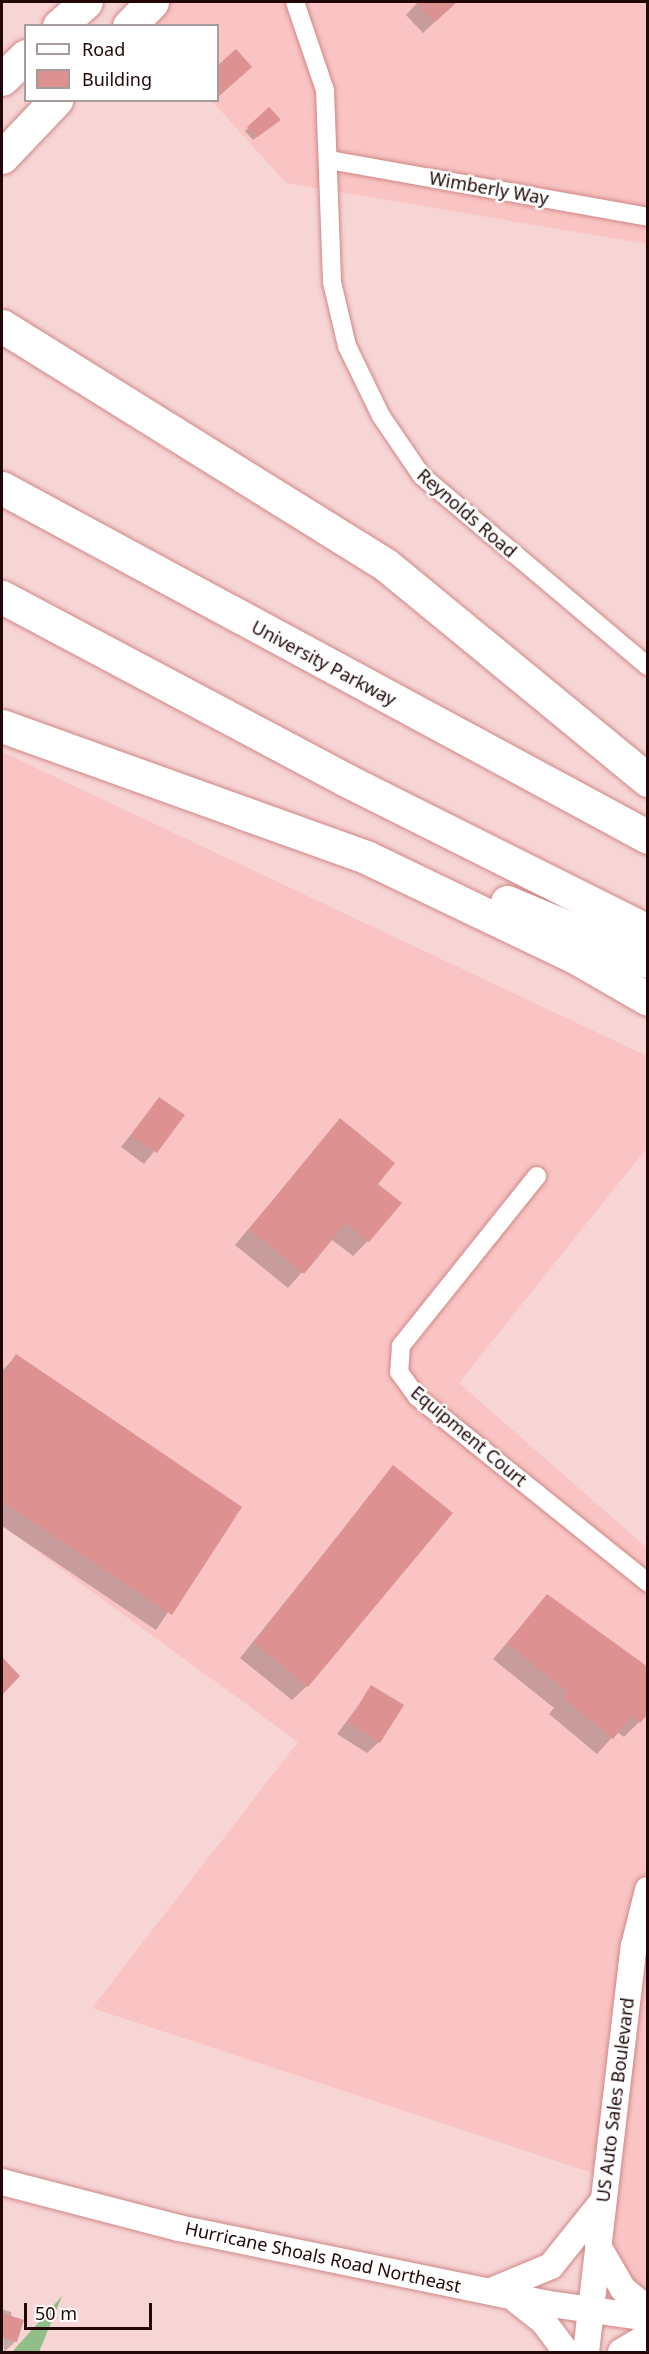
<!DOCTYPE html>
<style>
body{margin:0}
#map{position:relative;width:649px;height:2354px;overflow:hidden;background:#f6d5d4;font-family:"Noto Sans",sans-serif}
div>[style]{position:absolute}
.built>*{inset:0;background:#f9c4c3}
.green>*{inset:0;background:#91be87}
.shadow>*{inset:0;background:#0003}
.building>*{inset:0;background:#dd9291}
.roads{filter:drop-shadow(0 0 2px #d08686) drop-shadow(0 0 2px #d08686)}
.street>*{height:18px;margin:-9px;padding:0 9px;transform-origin:9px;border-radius:9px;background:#fff}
.secondary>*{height:26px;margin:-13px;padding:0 13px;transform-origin:13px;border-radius:13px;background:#fff}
.highway>*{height:33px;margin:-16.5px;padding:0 16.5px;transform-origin:16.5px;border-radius:16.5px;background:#fff}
span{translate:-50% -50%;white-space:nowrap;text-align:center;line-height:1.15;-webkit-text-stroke:5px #fff;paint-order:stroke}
.street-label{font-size:18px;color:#210708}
.frame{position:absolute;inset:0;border:3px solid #210708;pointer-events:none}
.legend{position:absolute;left:24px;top:24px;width:195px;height:78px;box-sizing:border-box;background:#fff;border:2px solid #a69c9c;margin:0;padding:8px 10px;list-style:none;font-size:18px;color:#210708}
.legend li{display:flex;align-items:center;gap:12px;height:30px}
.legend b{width:30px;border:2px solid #a69c9c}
.scale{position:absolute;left:24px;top:2303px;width:128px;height:27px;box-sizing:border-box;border:3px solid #210708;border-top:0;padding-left:8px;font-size:18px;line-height:21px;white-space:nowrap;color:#210708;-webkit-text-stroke:4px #fff;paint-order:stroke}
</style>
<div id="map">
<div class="built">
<i style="clip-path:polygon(125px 2px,647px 2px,647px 244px,286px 183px,212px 101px,218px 100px,218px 26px,146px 25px)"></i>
<i style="clip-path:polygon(2px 752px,647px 1056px,647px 1148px,459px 1383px,647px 1548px,647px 2309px,590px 2301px,596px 2174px,92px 2008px,298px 1742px,2px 1526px)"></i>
</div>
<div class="green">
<i style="clip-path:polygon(62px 2296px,39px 2352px,12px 2352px)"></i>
</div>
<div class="shadow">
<i style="clip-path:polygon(418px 2px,456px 2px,423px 33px,406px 15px)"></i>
<i style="clip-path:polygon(269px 109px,276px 123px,253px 140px,245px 131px)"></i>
<i style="clip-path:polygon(159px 1099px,183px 1115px,144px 1164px,121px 1147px)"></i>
<i style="clip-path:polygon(340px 1120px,376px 1184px,368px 1241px,353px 1256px,331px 1239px,288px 1288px,235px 1245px)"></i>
<i style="clip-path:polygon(16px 1356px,239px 1507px,156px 1630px,2px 1526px,2px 1371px)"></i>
<i style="clip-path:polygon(393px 1467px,307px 1686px,292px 1700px,240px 1658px)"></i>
<i style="clip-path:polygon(547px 1596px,639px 1722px,624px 1737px,617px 1732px,597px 1754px,549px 1714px,554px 1708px,493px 1659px)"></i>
<i style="clip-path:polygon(372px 1687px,379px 1742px,367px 1753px,337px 1734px)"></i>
<i style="clip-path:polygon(2px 2309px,11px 2312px,16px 2341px,4px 2352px)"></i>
</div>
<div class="building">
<i style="clip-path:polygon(416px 2px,457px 2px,435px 22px)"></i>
<i style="clip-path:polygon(236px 49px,252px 67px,218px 97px,218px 65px)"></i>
<i style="clip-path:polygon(269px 107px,281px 120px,257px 137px,247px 127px)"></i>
<i style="clip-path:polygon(159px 1097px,185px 1115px,157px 1153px,131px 1135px)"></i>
<i style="clip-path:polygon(340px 1118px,395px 1163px,378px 1184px,402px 1203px,369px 1242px,346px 1223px,304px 1274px,249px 1229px)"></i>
<i style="clip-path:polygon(16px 1354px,242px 1507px,172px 1615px,2px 1501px,2px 1376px)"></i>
<i style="clip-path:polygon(393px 1465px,453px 1513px,308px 1687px,254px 1643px)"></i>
<i style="clip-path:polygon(547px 1594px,648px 1667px,648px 1714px,640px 1723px,632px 1716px,613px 1739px,563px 1698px,568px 1692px,507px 1643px)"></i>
<i style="clip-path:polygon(2px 1657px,20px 1676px,2px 1695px)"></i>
<i style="clip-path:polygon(371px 1685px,404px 1705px,380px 1743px,348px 1722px)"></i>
<i style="clip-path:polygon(2px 2313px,24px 2320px,17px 2342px,2px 2337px)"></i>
</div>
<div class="roads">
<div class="street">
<i style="left:295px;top:2px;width:93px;rotate:71.2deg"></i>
<i style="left:325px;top:90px;width:192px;rotate:87.9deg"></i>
<i style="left:332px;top:282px;width:66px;rotate:76.8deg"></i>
<i style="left:347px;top:346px;width:78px;rotate:64.1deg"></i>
<i style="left:381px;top:416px;width:73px;rotate:55.7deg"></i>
<i style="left:422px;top:476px;width:295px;rotate:40.1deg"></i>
<i style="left:329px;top:160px;width:324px;rotate:10.1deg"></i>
<i style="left:537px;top:1176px;width:218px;rotate:128.7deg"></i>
<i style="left:401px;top:1346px;width:26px;rotate:94deg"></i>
<i style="left:399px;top:1372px;width:31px;rotate:54deg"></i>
<i style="left:417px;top:1397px;width:297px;rotate:38.8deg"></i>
</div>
<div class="secondary">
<i style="left:2px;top:2182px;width:183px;rotate:14.6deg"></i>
<i style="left:179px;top:2228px;width:372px;rotate:11.6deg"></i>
<i style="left:543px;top:2303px;width:106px;rotate:8.1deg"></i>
<i style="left:598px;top:2246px;width:50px;rotate:59.8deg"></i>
<i style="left:623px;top:2289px;width:32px;rotate:39deg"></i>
<i style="left:491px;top:2291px;width:65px;rotate:-22.6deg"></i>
<i style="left:551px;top:2266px;width:83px;rotate:-51.3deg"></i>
<i style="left:516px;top:2300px;width:34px;rotate:38deg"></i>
<i style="left:543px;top:2321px;width:39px;rotate:53deg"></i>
<i style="left:586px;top:2352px;width:409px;rotate:-83.3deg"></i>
<i style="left:634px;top:1946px;width:58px;rotate:-76deg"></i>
<i style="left:621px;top:2352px;width:31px;rotate:-31deg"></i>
</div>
<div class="highway">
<i style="left:59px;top:26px;width:36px;rotate:-42deg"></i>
<i style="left:129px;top:26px;width:33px;rotate:-46deg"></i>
<i style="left:2px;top:79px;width:33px;rotate:-44deg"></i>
<i style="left:2px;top:157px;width:79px;rotate:-46.5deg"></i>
<i style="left:2px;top:326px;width:452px;rotate:31.9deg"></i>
<i style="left:386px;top:565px;width:339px;rotate:39.4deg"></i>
<i style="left:2px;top:488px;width:734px;rotate:28.38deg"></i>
<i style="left:2px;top:597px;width:390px;rotate:28deg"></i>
<i style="left:346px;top:780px;width:338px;rotate:26.6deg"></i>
<i style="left:2px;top:726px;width:387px;rotate:19.8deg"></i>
<i style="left:366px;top:857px;width:232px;rotate:25.6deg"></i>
<i style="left:575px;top:957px;width:84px;rotate:29.9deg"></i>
<i style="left:507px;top:902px;width:153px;rotate:22.7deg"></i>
</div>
</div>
<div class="street-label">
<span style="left:489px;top:188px;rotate:10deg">Wimberly Way</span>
<span style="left:467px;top:513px;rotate:41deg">Reynolds Road</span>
<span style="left:324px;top:663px;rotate:28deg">University Parkway</span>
<span style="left:469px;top:1436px;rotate:40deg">Equipment Court</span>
<span style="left:615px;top:2100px;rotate:-83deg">US Auto Sales Boulevard</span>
<span style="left:323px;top:2257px;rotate:12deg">Hurricane Shoals Road Northeast</span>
</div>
<div class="frame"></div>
<ul class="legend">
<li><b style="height:8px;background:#fff"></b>Road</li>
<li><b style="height:16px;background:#dd9291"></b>Building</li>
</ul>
<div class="scale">50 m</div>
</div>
